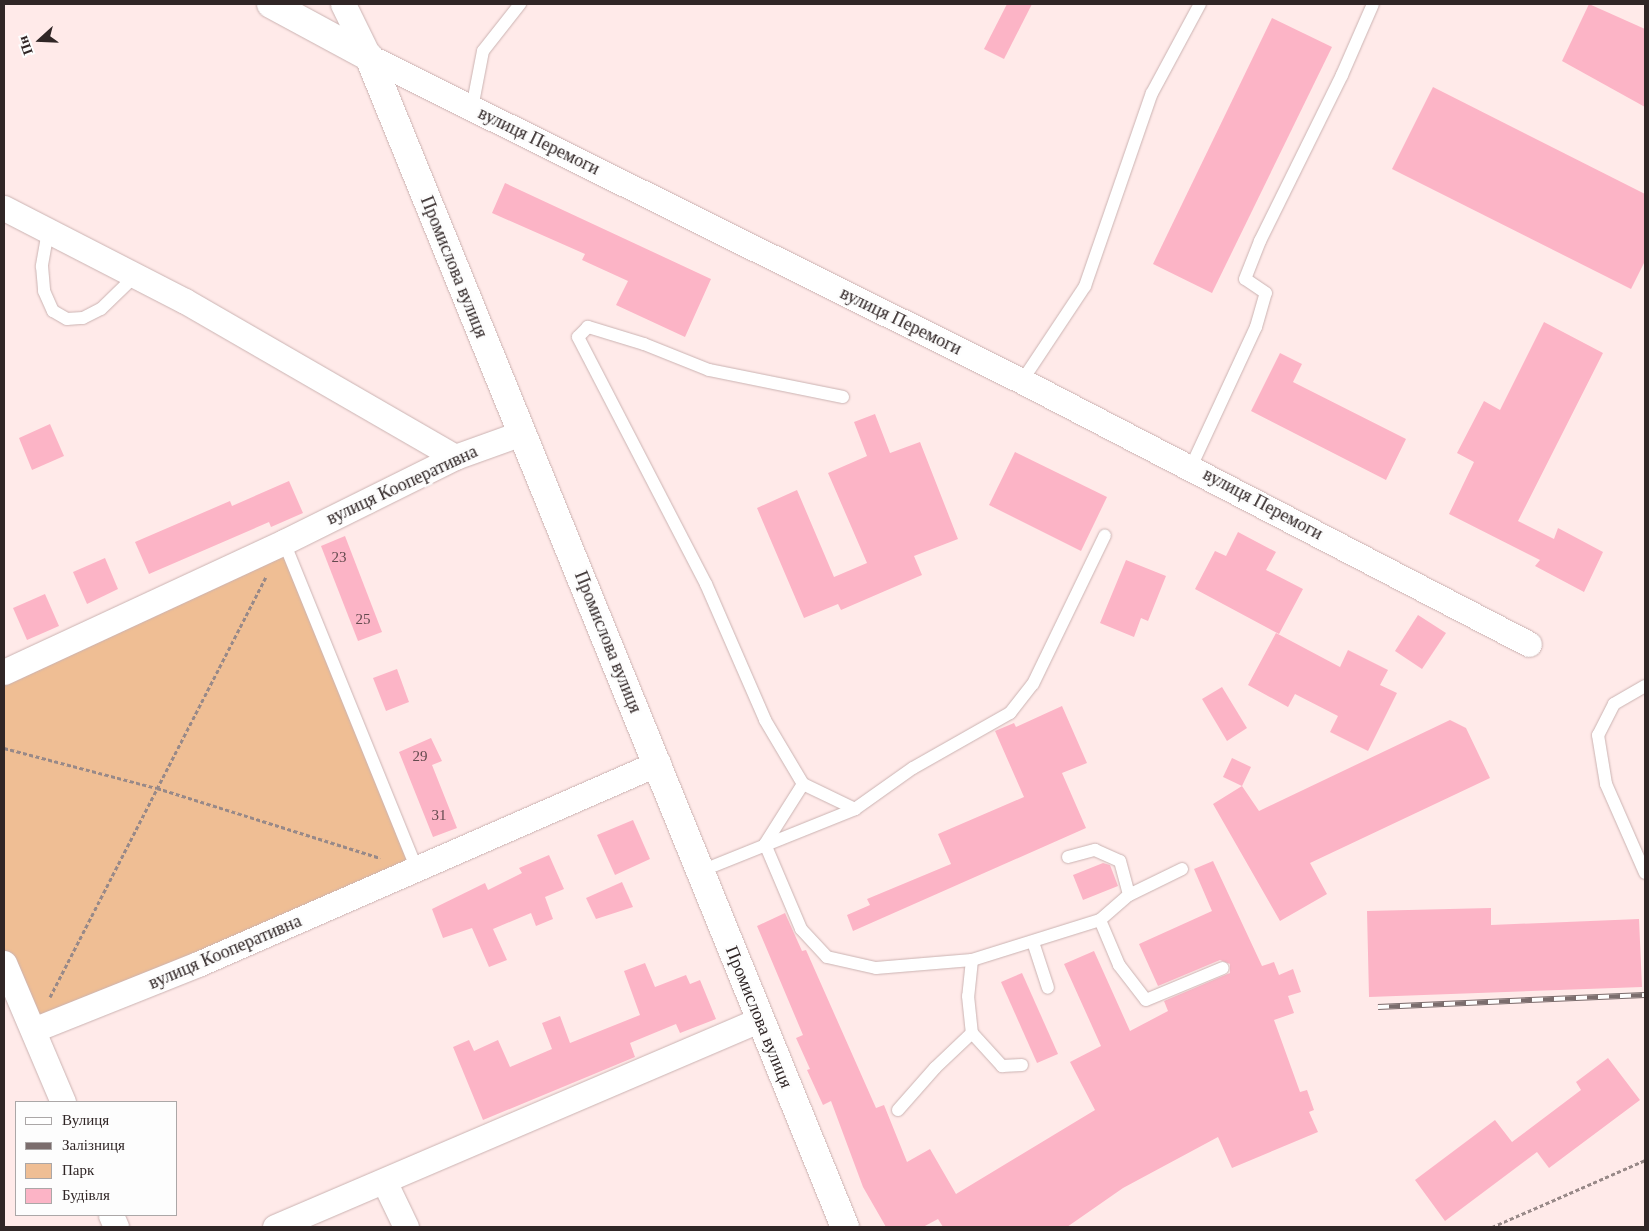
<!DOCTYPE html>
<meta charset="utf-8">
<style>
body{margin:0}
#map{position:relative;width:1649px;height:1231px;overflow:hidden;background:#ffeae9;font-family:"Times New Roman",serif}
div>[style]{position:absolute}
.green>*{inset:0;background:#efbe94}
.building>*{inset:0;background:#fcb4c6}
.path>*{height:3px;margin-top:-1.5px;transform-origin:0;background:repeating-linear-gradient(90deg,#988988 0 4px,transparent 0 6.5px)}
.roads{filter:drop-shadow(0 0 1px #cbb3b2) drop-shadow(0 0 1px #cbb3b2)}
.service>*{height:12px;margin:-6px;padding:0 6px;transform-origin:6px;border-radius:6px;background:#fff}
.minor>*{height:25px;margin:-12.5px;padding:0 12.5px;transform-origin:12.5px;border-radius:12.5px;background:#fff}
.tertiary>*{height:28px;margin:-14px;padding:0 14px;transform-origin:14px;border-radius:14px;background:#fff}
.rail>*{height:5.5px;margin-top:-2.75px;transform-origin:0;background:repeating-linear-gradient(90deg,#fdfdfd 0 11px,#7b6d6d 0 22px);box-sizing:border-box;border-block:1px solid #7b6d6d}
span{translate:-50% -50%;white-space:nowrap;text-align:center;line-height:1.15;-webkit-text-stroke:5px #fdfdfd;paint-order:stroke}
.number-label{font-size:15px;color:#634a4e}
.number-label span{-webkit-text-stroke-width:0}
.street-label{font-size:18px;color:#302626}
.frame{position:absolute;inset:0;border:5px solid #302626;pointer-events:none}
.legend{position:absolute;left:15px;top:1101px;width:162px;height:115px;box-sizing:border-box;background:#fdfdfd;border:1px solid #aba7a7;margin:0;padding:6px 9px;list-style:none;font-size:15px;color:#302626}
.legend li{display:flex;align-items:center;gap:10px;height:25px}
.legend b{width:25px;border:1px solid #aba7a7}
.north{position:absolute;left:15px;top:15px;width:50px;height:50px;-webkit-text-stroke:4px #fdfdfd;paint-order:stroke;rotate:250deg;font-size:14px;font-weight:700;line-height:20px;text-align:center;color:#302626}
.north::after{content:'';display:block;margin:auto;width:18px;height:22px;background:#302626;clip-path:polygon(50% 0,100% 100%,50% 72%,0 100%)}
</style>
<div id="map">
<div class="green">
<i style="clip-path:polygon(284px 542px,417px 870px,33px 1030px,4px 963px,4px 672px)"></i>
</div>
<div class="building">
<i style="clip-path:polygon(1007px 4px,1032px 4px,1004px 59px,984px 49px)"></i>
<i style="clip-path:polygon(1589px 4px,1645px 29px,1645px 107px,1562px 61px)"></i>
<i style="clip-path:polygon(1272px 18px,1332px 47px,1212px 293px,1153px 264px)"></i>
<i style="clip-path:polygon(1433px 87px,1645px 194px,1645px 261px,1631px 289px,1392px 169px)"></i>
<i style="clip-path:polygon(505px 183px,711px 279px,685px 337px,616px 305px,628px 281px,582px 260px,585px 254px,492px 213px)"></i>
<i style="clip-path:polygon(1544px 322px,1603px 353px,1518px 521px,1554px 539px,1558px 528px,1603px 552px,1584px 592px,1535px 566px,1540px 560px,1449px 514px,1474px 462px,1457px 453px,1484px 401px,1500px 410px)"></i>
<i style="clip-path:polygon(1280px 353px,1302px 364px,1293px 382px,1406px 439px,1386px 480px,1251px 411px)"></i>
<i style="clip-path:polygon(875px 414px,890px 453px,920px 442px,958px 539px,914px 556px,922px 575px,841px 610px,838px 604px,804px 618px,757px 508px,797px 490px,834px 577px,867px 563px,828px 473px,867px 456px,854px 422px)"></i>
<i style="clip-path:polygon(50px 424px,64px 456px,32px 470px,19px 438px)"></i>
<i style="clip-path:polygon(1015px 452px,1107px 497px,1081px 551px,989px 505px)"></i>
<i style="clip-path:polygon(289px 481px,303px 513px,271px 527px,269px 522px,149px 574px,135px 542px,230px 501px,232px 506px)"></i>
<i style="clip-path:polygon(1238px 532px,1276px 552px,1266px 570px,1303px 589px,1279px 634px,1195px 589px,1215px 551px,1226px 556px)"></i>
<i style="clip-path:polygon(345px 536px,382px 632px,358px 641px,321px 546px)"></i>
<i style="clip-path:polygon(105px 558px,118px 589px,87px 604px,73px 572px)"></i>
<i style="clip-path:polygon(1126px 560px,1166px 576px,1148px 621px,1141px 618px,1134px 637px,1100px 623px)"></i>
<i style="clip-path:polygon(45px 594px,59px 626px,27px 640px,13px 608px)"></i>
<i style="clip-path:polygon(1418px 615px,1446px 633px,1422px 669px,1395px 651px)"></i>
<i style="clip-path:polygon(1276px 633px,1340px 667px,1348px 650px,1388px 670px,1380px 685px,1397px 693px,1368px 751px,1330px 732px,1338px 716px,1295px 694px,1288px 707px,1248px 685px)"></i>
<i style="clip-path:polygon(397px 669px,409px 702px,386px 711px,373px 678px)"></i>
<i style="clip-path:polygon(1222px 687px,1247px 728px,1227px 741px,1202px 699px)"></i>
<i style="clip-path:polygon(1062px 706px,1087px 763px,1062px 773px,1086px 828px,853px 931px,847px 915px,870px 905px,867px 899px,951px 864px,938px 834px,1024px 797px,995px 731px,1014px 723px,1016px 727px)"></i>
<i style="clip-path:polygon(1450px 720px,1466px 728px,1490px 778px,1310px 863px,1327px 894px,1280px 921px,1213px 804px,1242px 786px,1259px 811px)"></i>
<i style="clip-path:polygon(431px 738px,442px 761px,432px 765px,457px 828px,433px 837px,399px 752px)"></i>
<i style="clip-path:polygon(1232px 758px,1251px 767px,1242px 786px,1223px 777px)"></i>
<i style="clip-path:polygon(633px 820px,650px 859px,615px 875px,597px 835px)"></i>
<i style="clip-path:polygon(549px 855px,564px 889px,545px 897px,553px 919px,536px 926px,531px 913px,493px 929px,507px 960px,489px 967px,472px 928px,443px 938px,432px 909px,485px 883px,488px 890px,522px 873px,519px 868px)"></i>
<i style="clip-path:polygon(1213px 861px,1262px 966px,1274px 962px,1279px 975px,1293px 969px,1301px 992px,1288px 996px,1294px 1013px,1274px 1020px,1300px 1092px,1307px 1090px,1314px 1110px,1309px 1112px,1318px 1132px,1232px 1168px,1218px 1137px,1123px 1188px,1067px 1227px,943px 1227px,938px 1219px,923px 1227px,886px 1227px,863px 1187px,831px 1101px,823px 1105px,807px 1070px,810px 1069px,796px 1038px,803px 1035px,757px 926px,785px 913px,802px 951px,806px 950px,876px 1108px,884px 1105px,907px 1162px,930px 1149px,956px 1194px,1095px 1110px,1070px 1062px,1101px 1046px,1064px 964px,1094px 951px,1130px 1031px,1168px 1011px,1164px 1001px,1230px 973px,1230px 964px,1220px 960px,1158px 986px,1139px 944px,1212px 911px,1194px 869px)"></i>
<i style="clip-path:polygon(1103px 863px,1110px 865px,1118px 886px,1083px 900px,1073px 875px)"></i>
<i style="clip-path:polygon(622px 882px,633px 907px,596px 919px,586px 898px)"></i>
<i style="clip-path:polygon(1491px 908px,1491px 925px,1639px 919px,1642px 987px,1369px 997px,1367px 911px)"></i>
<i style="clip-path:polygon(645px 963px,655px 987px,686px 975px,690px 984px,700px 980px,716px 1019px,680px 1033px,676px 1024px,630px 1043px,635px 1057px,483px 1120px,453px 1047px,469px 1040px,474px 1051px,498px 1040px,510px 1067px,552px 1049px,542px 1023px,560px 1016px,570px 1043px,640px 1015px,624px 971px)"></i>
<i style="clip-path:polygon(1022px 973px,1058px 1054px,1037px 1063px,1001px 982px)"></i>
<i style="clip-path:polygon(1608px 1058px,1640px 1100px,1549px 1168px,1537px 1152px,1445px 1221px,1415px 1180px,1495px 1120px,1512px 1142px,1581px 1090px,1576px 1082px)"></i>
</div>
<div class="path">
<i style="left:4px;top:748px;width:158px;rotate:14.7deg"></i>
<i style="left:157px;top:788px;width:234px;rotate:17.4deg"></i>
<i style="left:50px;top:997px;width:472px;rotate:-62.8deg"></i>
<i style="left:1492px;top:1227px;width:167px;rotate:-23.6deg"></i>
</div>
<div class="roads">
<div class="service">
<i style="left:472px;top:108px;width:58px;rotate:-79.1deg"></i>
<i style="left:483px;top:51px;width:60px;rotate:-51.8deg"></i>
<i style="left:48px;top:231px;width:36px;rotate:100deg"></i>
<i style="left:42px;top:266px;width:25px;rotate:85deg"></i>
<i style="left:44px;top:291px;width:22px;rotate:66deg"></i>
<i style="left:53px;top:311px;width:16px;rotate:30deg"></i>
<i style="left:67px;top:319px;width:16px;rotate:-4deg"></i>
<i style="left:83px;top:318px;width:20px;rotate:-27deg"></i>
<i style="left:101px;top:309px;width:49px;rotate:-44.2deg"></i>
<i style="left:1022px;top:381px;width:114px;rotate:-56.4deg"></i>
<i style="left:1085px;top:286px;width:204px;rotate:-70.9deg"></i>
<i style="left:1152px;top:93px;width:101px;rotate:-61.7deg"></i>
<i style="left:843px;top:397px;width:137px;rotate:-168.6deg"></i>
<i style="left:709px;top:370px;width:70px;rotate:-158.2deg"></i>
<i style="left:644px;top:344px;width:59px;rotate:-163.1deg"></i>
<i style="left:588px;top:327px;width:14px;rotate:135deg"></i>
<i style="left:578px;top:337px;width:278px;rotate:62.6deg"></i>
<i style="left:706px;top:584px;width:148px;rotate:66.5deg"></i>
<i style="left:765px;top:720px;width:74px;rotate:59.3deg"></i>
<i style="left:803px;top:784px;width:58px;rotate:25.7deg"></i>
<i style="left:1191px;top:467px;width:154px;rotate:-65.1deg"></i>
<i style="left:1256px;top:327px;width:35px;rotate:-74deg"></i>
<i style="left:1266px;top:293px;width:25px;rotate:-146deg"></i>
<i style="left:1245px;top:279px;width:41px;rotate:-68.5deg"></i>
<i style="left:1260px;top:241px;width:185px;rotate:-63.7deg"></i>
<i style="left:1342px;top:75px;width:77px;rotate:-66.4deg"></i>
<i style="left:284px;top:542px;width:354px;rotate:67.9deg"></i>
<i style="left:1645px;top:686px;width:36px;rotate:150deg"></i>
<i style="left:1614px;top:704px;width:35px;rotate:117deg"></i>
<i style="left:1598px;top:735px;width:50px;rotate:80.7deg"></i>
<i style="left:1606px;top:784px;width:97px;rotate:66.3deg"></i>
<i style="left:803px;top:784px;width:71px;rotate:122.3deg"></i>
<i style="left:765px;top:844px;width:92px;rotate:67deg"></i>
<i style="left:801px;top:929px;width:38px;rotate:47deg"></i>
<i style="left:827px;top:957px;width:50px;rotate:12.7deg"></i>
<i style="left:876px;top:968px;width:96px;rotate:-4.8deg"></i>
<i style="left:972px;top:960px;width:134px;rotate:-17.4deg"></i>
<i style="left:1100px;top:920px;width:38px;rotate:-41deg"></i>
<i style="left:1129px;top:895px;width:59px;rotate:-26.1deg"></i>
<i style="left:1068px;top:857px;width:28px;rotate:-15deg"></i>
<i style="left:1095px;top:850px;width:27px;rotate:24deg"></i>
<i style="left:1120px;top:861px;width:35px;rotate:75deg"></i>
<i style="left:701px;top:871px;width:166px;rotate:-21.9deg"></i>
<i style="left:855px;top:809px;width:71px;rotate:-35.3deg"></i>
<i style="left:913px;top:768px;width:112px;rotate:-29.6deg"></i>
<i style="left:1010px;top:713px;width:37px;rotate:-52deg"></i>
<i style="left:1033px;top:684px;width:165px;rotate:-64.2deg"></i>
<i style="left:1100px;top:920px;width:49px;rotate:67.1deg"></i>
<i style="left:1119px;top:965px;width:44px;rotate:52.4deg"></i>
<i style="left:1146px;top:1000px;width:83px;rotate:-22.6deg"></i>
<i style="left:1033px;top:942px;width:48px;rotate:71.9deg"></i>
<i style="left:972px;top:960px;width:36px;rotate:96deg"></i>
<i style="left:968px;top:996px;width:37px;rotate:84deg"></i>
<i style="left:972px;top:1033px;width:45px;rotate:47.7deg"></i>
<i style="left:1002px;top:1066px;width:20px;rotate:-3deg"></i>
<i style="left:898px;top:1110px;width:56px;rotate:-48.6deg"></i>
<i style="left:935px;top:1068px;width:51px;rotate:-43.4deg"></i>
</div>
<div class="minor">
<i style="left:343px;top:4px;width:59px;rotate:63.9deg"></i>
<i style="left:369px;top:57px;width:729px;rotate:26.39deg"></i>
<i style="left:1022px;top:381px;width:571px;rotate:27.42deg"></i>
<i style="left:4px;top:208px;width:203px;rotate:27.2deg"></i>
<i style="left:185px;top:301px;width:312px;rotate:30deg"></i>
<i style="left:4px;top:672px;width:309px;rotate:-24.9deg"></i>
<i style="left:284px;top:542px;width:191px;rotate:-26.4deg"></i>
<i style="left:455px;top:457px;width:71px;rotate:-19.7deg"></i>
<i style="left:4px;top:963px;width:151px;rotate:67deg"></i>
<i style="left:33px;top:1030px;width:178px;rotate:-21.8deg"></i>
<i style="left:198px;top:964px;width:502px;rotate:-23.6deg"></i>
<i style="left:384px;top:1181px;width:51px;rotate:64.4deg"></i>
<i style="left:111px;top:1215px;width:13px;rotate:67deg"></i>
<i style="left:275px;top:1227px;width:526px;rotate:-23.16deg"></i>
</div>
<div class="tertiary">
<i style="left:271px;top:4px;width:111px;rotate:28.4deg"></i>
<i style="left:369px;top:57px;width:1263px;rotate:67.86deg"></i>
</div>
</div>
<div class="rail">
<i style="left:1378px;top:1007px;width:267px;rotate:-2.6deg"></i>
</div>
<div class="number-label">
<span style="left:339px;top:558px">23</span>
<span style="left:363px;top:620px">25</span>
<span style="left:420px;top:757px">29</span>
<span style="left:439px;top:816px">31</span>
</div>
<div class="street-label">
<span style="left:539px;top:141px;rotate:26deg">вулиця Перемоги</span>
<span style="left:454px;top:267px;rotate:68deg">Промислова вулиця</span>
<span style="left:901px;top:321px;rotate:26deg">вулиця Перемоги</span>
<span style="left:402px;top:485px;rotate:-25deg">вулиця Кооперативна</span>
<span style="left:1263px;top:504px;rotate:28deg">вулиця Перемоги</span>
<span style="left:608px;top:642px;rotate:68deg">Промислова вулиця</span>
<span style="left:225px;top:952px;rotate:-23deg">вулиця Кооперативна</span>
<span style="left:759px;top:1017px;rotate:68deg">Промислова вулиця</span>
</div>
<div class="frame"></div>
<ul class="legend">
<li><b style="height:6px;background:#fff"></b>Вулиця</li>
<li><b style="height:6px;background:#7b6d6d"></b>Залізниця</li>
<li><b style="height:14px;background:#efbe94"></b>Парк</li>
<li><b style="height:14px;background:#fcb4c6"></b>Будівля</li>
</ul>
<div class="north">Пн</div>
</div>
